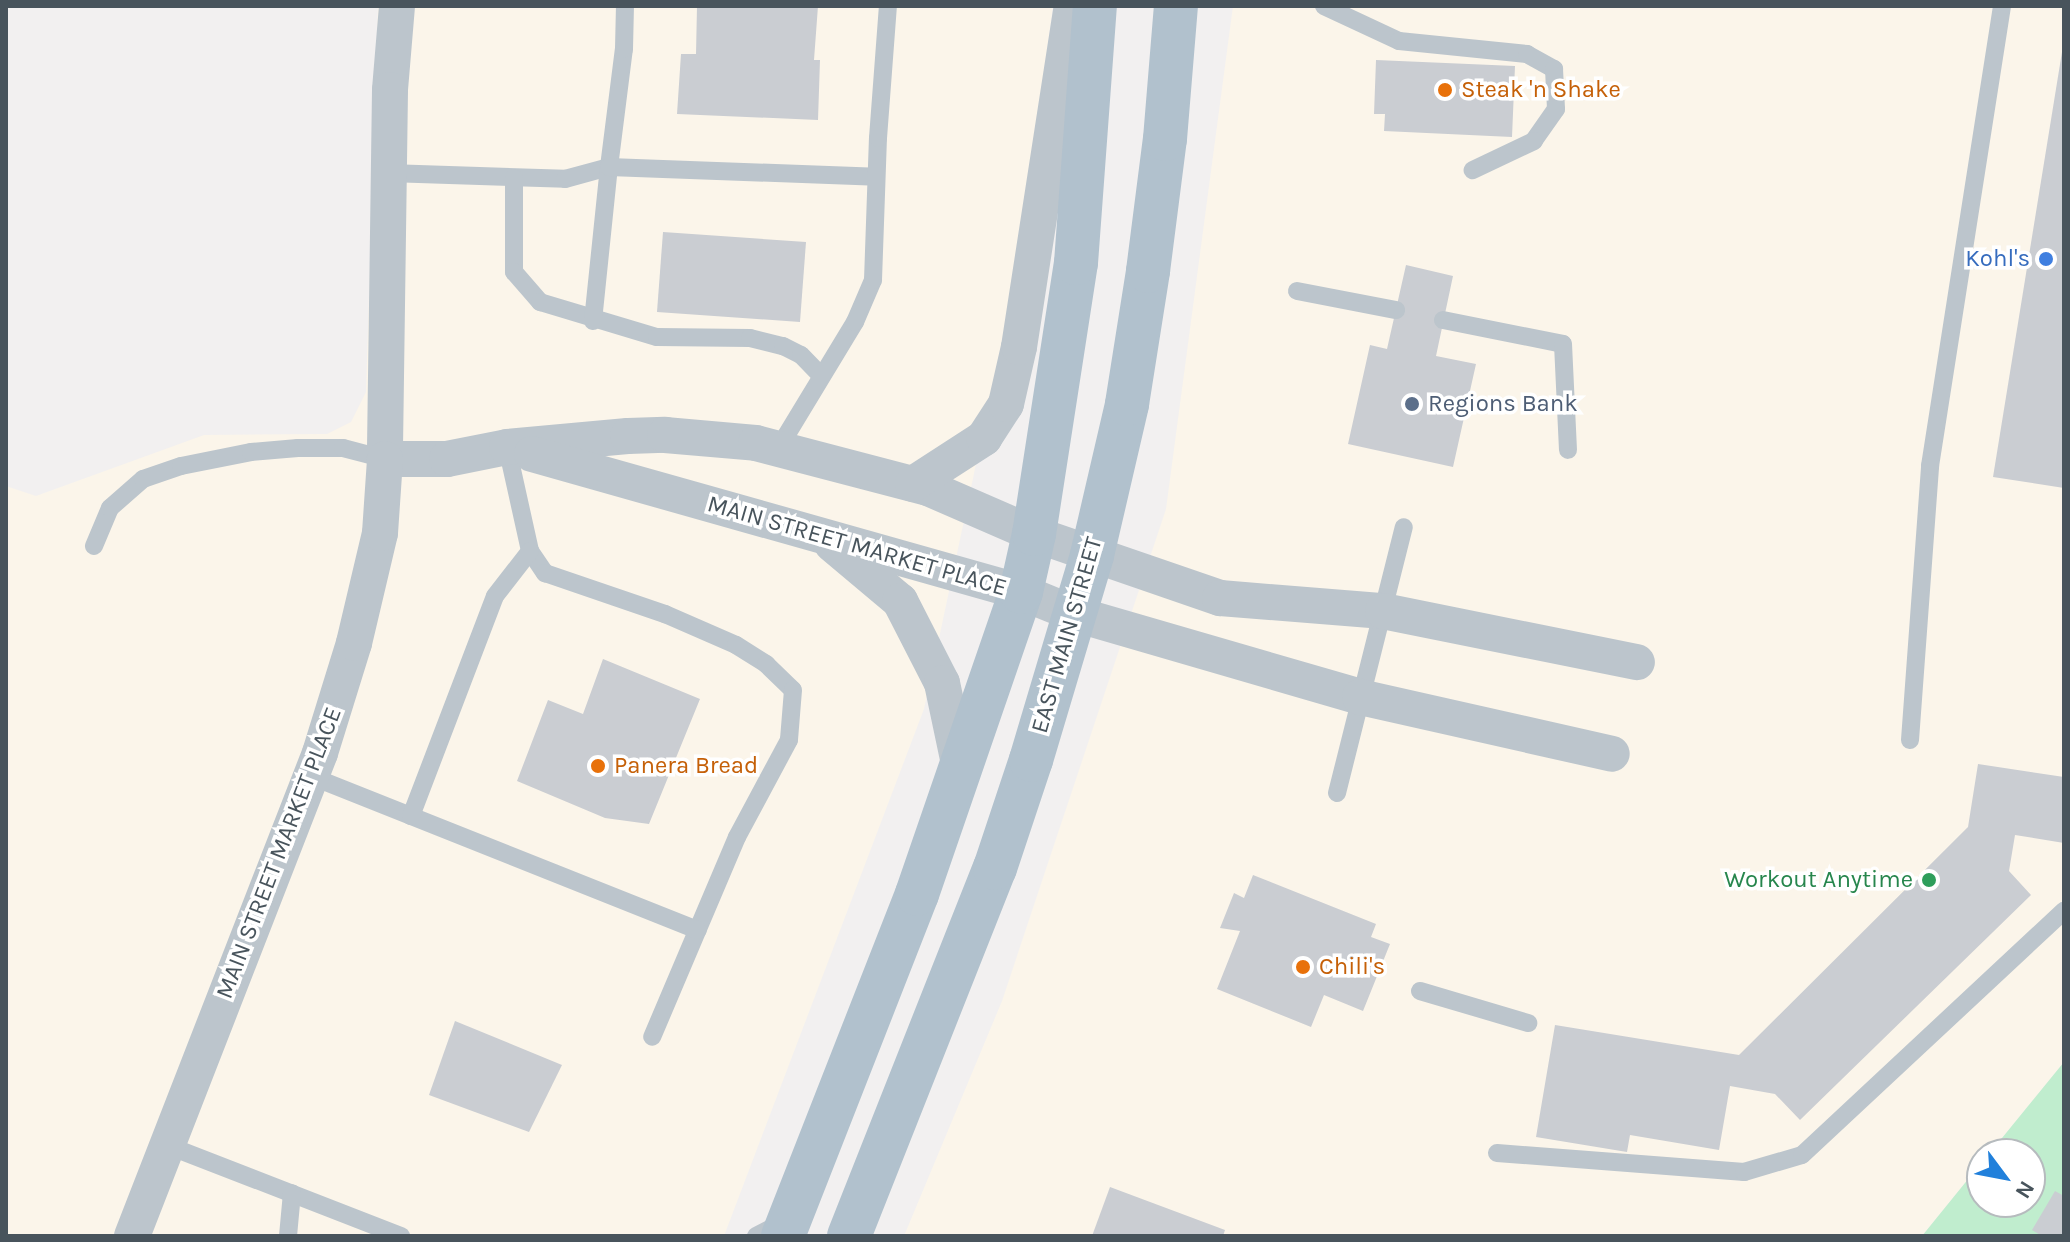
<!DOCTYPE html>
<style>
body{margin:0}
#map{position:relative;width:2070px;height:1242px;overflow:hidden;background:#f2f0f0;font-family:Karla,sans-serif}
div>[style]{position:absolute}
.commercial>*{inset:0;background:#fbf5ea}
.green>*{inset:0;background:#c0edce}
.building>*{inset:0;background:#cacdd2}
.lane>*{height:18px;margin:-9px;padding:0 9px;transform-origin:9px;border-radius:9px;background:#bcc5cc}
.street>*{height:36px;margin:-18px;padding:0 18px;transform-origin:18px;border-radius:18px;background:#bcc5cc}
.primary>*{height:44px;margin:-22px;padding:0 22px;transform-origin:22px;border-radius:22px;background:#b1c1cd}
.dots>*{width:22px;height:22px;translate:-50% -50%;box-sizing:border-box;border:4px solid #fff;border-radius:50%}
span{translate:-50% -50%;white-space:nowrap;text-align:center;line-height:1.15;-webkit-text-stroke:7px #fff;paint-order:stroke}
.food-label{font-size:24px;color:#c56008}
.left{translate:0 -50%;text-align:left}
.shop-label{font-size:24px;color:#366cbe}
.right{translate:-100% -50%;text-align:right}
.service-label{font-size:24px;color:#4e5e75}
.street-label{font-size:24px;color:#48545c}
.leisure-label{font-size:24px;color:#27864d}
.frame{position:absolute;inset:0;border:8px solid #48545c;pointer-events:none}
.north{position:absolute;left:1966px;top:1138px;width:80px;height:80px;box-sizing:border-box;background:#fff;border:2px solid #b6bbbe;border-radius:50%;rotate:122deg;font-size:22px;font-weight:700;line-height:32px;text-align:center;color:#48545c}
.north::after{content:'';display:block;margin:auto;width:28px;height:36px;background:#2180db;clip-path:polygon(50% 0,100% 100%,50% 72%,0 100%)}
</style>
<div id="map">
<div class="commercial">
<i style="clip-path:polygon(378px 6px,1053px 6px,1017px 271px,924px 709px,724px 1236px,6px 1236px,6px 486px,36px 496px,204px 435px,327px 434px,351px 422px,366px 392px)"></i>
<i style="clip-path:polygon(1233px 6px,2064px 6px,2064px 1062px,1989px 1154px,1982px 1154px,1982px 1162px,1922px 1236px,904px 1236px,1002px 1001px,1166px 509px)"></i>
</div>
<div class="green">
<i style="clip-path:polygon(2064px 1062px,2064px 1236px,1922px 1236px,1982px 1162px,1982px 1202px,2030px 1202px,2030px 1154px,1989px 1154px)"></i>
</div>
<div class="building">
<i style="clip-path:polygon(697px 6px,818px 6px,814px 60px,820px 60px,818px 120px,677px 114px,681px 54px,696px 54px)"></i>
<i style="clip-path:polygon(2062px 52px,2064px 52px,2064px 488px,1993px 477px)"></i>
<i style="clip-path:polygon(1376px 60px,1515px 66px,1512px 137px,1384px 131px,1385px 114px,1374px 114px)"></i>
<i style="clip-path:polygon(663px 232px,806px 242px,800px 322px,657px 312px)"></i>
<i style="clip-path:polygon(1406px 265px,1453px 276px,1436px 356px,1476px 364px,1453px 467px,1348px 444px,1370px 345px,1387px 349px)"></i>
<i style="clip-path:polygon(603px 659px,700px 699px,649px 824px,605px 818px,517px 781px,548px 700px,583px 714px)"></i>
<i style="clip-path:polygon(1978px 764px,2064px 777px,2064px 843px,2015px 835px,2009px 871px,2031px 895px,1800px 1120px,1775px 1094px,1730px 1086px,1719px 1150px,1630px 1135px,1627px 1152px,1536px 1137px,1555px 1025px,1739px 1055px,1968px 827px)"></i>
<i style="clip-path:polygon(1253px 875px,1376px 924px,1371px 937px,1390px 944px,1363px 1011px,1324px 995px,1311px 1027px,1217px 989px,1240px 931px,1220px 928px,1234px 893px,1244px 898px)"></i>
<i style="clip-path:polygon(455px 1021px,562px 1065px,529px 1132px,429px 1095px)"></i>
<i style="clip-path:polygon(1110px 1187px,1225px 1230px,1223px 1236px,1092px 1236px)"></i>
<i style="clip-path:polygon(2055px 1191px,2064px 1196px,2064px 1236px,2042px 1236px,2032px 1230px)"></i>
</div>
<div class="lane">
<i style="left:1324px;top:6px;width:83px;rotate:25deg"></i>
<i style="left:1399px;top:41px;width:129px;rotate:5.8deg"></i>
<i style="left:1527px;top:54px;width:31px;rotate:29deg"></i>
<i style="left:1554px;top:69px;width:40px;rotate:87.1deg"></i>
<i style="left:1556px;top:109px;width:39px;rotate:125deg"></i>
<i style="left:1534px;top:141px;width:68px;rotate:154.6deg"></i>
<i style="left:388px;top:173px;width:177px;rotate:1.9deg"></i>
<i style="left:565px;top:179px;width:46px;rotate:-15.3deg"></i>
<i style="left:609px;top:167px;width:119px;rotate:-82.8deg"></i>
<i style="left:624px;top:49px;width:43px;rotate:-88.7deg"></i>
<i style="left:514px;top:178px;width:94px;rotate:90deg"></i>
<i style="left:514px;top:272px;width:40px;rotate:49deg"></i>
<i style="left:540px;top:302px;width:122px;rotate:16.7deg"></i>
<i style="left:657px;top:337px;width:93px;rotate:0.6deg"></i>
<i style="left:750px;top:338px;width:34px;rotate:14deg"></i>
<i style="left:783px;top:346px;width:20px;rotate:27deg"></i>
<i style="left:801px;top:355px;width:29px;rotate:46deg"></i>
<i style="left:1297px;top:291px;width:101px;rotate:10.9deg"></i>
<i style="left:1443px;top:320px;width:122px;rotate:11.3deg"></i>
<i style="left:1563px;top:344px;width:106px;rotate:87.3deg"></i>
<i style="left:593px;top:321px;width:155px;rotate:-84.1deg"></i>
<i style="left:609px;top:167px;width:267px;rotate:2.1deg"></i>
<i style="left:507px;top:447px;width:107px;rotate:77.5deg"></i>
<i style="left:530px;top:551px;width:27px;rotate:56deg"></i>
<i style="left:545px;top:573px;width:127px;rotate:18.9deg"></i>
<i style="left:665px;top:614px;width:77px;rotate:23.6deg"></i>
<i style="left:736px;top:645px;width:36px;rotate:32deg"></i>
<i style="left:766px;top:664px;width:37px;rotate:44deg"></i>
<i style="left:793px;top:690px;width:50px;rotate:94.6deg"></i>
<i style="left:789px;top:740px;width:110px;rotate:118.2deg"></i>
<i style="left:737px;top:837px;width:217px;rotate:113deg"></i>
<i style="left:778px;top:449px;width:149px;rotate:-58.8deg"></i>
<i style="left:855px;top:322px;width:46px;rotate:-66.8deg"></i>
<i style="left:873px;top:280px;width:142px;rotate:-88deg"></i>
<i style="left:878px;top:138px;width:132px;rotate:-85.7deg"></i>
<i style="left:94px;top:546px;width:41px;rotate:-67.2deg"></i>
<i style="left:110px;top:508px;width:44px;rotate:-41.3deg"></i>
<i style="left:143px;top:479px;width:40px;rotate:-18.9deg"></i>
<i style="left:181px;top:466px;width:71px;rotate:-11.3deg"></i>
<i style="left:251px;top:452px;width:47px;rotate:-4.9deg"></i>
<i style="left:298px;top:448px;width:45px"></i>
<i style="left:343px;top:448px;width:43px;rotate:14.7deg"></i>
<i style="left:1910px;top:740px;width:275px;rotate:-85.8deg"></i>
<i style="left:1930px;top:466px;width:466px;rotate:-81.1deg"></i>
<i style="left:313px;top:777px;width:414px;rotate:21.7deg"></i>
<i style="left:1337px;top:793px;width:274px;rotate:-75.9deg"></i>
<i style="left:411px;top:816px;width:235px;rotate:-69.1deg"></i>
<i style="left:495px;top:596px;width:57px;rotate:-52.1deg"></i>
<i style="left:1420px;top:991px;width:113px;rotate:16.5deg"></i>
<i style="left:169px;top:1146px;width:249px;rotate:21.2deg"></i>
<i style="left:1497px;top:1153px;width:248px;rotate:4.4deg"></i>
<i style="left:1744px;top:1172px;width:60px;rotate:-16.3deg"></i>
<i style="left:1802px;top:1155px;width:358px;rotate:-43deg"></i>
<i style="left:288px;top:1236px;width:43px;rotate:-84.7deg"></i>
<i style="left:756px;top:1236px;width:29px;rotate:-27deg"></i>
</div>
<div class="street">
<i style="left:397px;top:6px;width:84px;rotate:94.8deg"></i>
<i style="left:390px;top:90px;width:369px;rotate:90.8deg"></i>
<i style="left:385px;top:459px;width:62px"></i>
<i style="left:447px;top:459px;width:61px;rotate:-11.3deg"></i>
<i style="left:507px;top:447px;width:121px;rotate:-5.2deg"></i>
<i style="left:628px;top:436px;width:37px;rotate:-2deg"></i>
<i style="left:665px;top:435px;width:91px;rotate:5deg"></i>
<i style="left:756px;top:443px;width:178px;rotate:14.7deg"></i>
<i style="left:928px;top:488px;width:116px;rotate:23.5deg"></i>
<i style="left:1034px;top:534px;width:197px;rotate:19deg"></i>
<i style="left:1220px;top:598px;width:164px;rotate:4.6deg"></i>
<i style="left:1383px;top:611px;width:259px;rotate:11.4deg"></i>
<i style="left:532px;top:454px;width:508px;rotate:15.76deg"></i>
<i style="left:1021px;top:592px;width:58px;rotate:22.2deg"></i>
<i style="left:1075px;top:614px;width:297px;rotate:16.2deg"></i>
<i style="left:1360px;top:697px;width:258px;rotate:12.7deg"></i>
<i style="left:913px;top:484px;width:85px;rotate:-32.9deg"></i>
<i style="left:984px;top:438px;width:40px;rotate:-57.1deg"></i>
<i style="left:1006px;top:404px;width:58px;rotate:-77.2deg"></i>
<i style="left:1019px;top:347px;width:345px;rotate:-81.2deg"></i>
<i style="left:832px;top:544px;width:89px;rotate:40deg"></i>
<i style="left:900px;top:601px;width:92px;rotate:62.9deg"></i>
<i style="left:942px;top:683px;width:92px;rotate:78.1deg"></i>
<i style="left:132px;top:1236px;width:518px;rotate:-68.73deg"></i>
<i style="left:320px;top:753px;width:115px;rotate:-72.8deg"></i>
<i style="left:354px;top:643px;width:113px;rotate:-76.7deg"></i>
<i style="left:380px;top:533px;width:74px;rotate:-86.1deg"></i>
</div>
<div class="primary">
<i style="left:783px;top:1236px;width:367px;rotate:-68.6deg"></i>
<i style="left:917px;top:894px;width:319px;rotate:-71deg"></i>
<i style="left:1021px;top:592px;width:59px;rotate:-77.4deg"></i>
<i style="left:1034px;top:534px;width:274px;rotate:-81.2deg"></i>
<i style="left:1076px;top:263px;width:258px;rotate:-85.8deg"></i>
<i style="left:849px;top:1236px;width:396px;rotate:-68.4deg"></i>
<i style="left:995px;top:868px;width:114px;rotate:-71.6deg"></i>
<i style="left:1031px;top:760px;width:214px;rotate:-73.4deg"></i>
<i style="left:1092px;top:555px;width:155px;rotate:-76.9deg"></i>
<i style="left:1127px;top:404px;width:135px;rotate:-81deg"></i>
<i style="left:1148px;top:271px;width:133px;rotate:-82.7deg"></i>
<i style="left:1165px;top:139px;width:133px;rotate:-85.3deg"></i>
</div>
<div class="dots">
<i style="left:1445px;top:90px;background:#e8710a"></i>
<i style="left:2046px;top:259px;background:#3f7fe0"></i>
<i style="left:1412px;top:404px;background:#5c6f8a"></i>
<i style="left:598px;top:766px;background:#e8710a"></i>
<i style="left:1929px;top:880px;background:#2e9e5b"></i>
<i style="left:1303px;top:967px;background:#e8710a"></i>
</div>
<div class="food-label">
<span class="left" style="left:1461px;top:90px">Steak 'n Shake</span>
<span class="left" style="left:614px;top:766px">Panera Bread</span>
<span class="left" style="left:1319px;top:967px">Chili's</span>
</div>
<div class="shop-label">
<span class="right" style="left:2030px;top:259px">Kohl's</span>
</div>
<div class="service-label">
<span class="left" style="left:1428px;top:404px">Regions Bank</span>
</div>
<div class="street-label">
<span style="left:857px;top:546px;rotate:16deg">MAIN STREET MARKET PLACE</span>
<span style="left:1067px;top:635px;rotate:-74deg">EAST MAIN STREET</span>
<span style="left:279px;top:853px;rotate:-69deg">MAIN STREET MARKET PLACE</span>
</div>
<div class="leisure-label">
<span class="right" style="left:1913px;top:880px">Workout Anytime</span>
</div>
<div class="frame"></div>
<div class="north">N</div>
</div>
